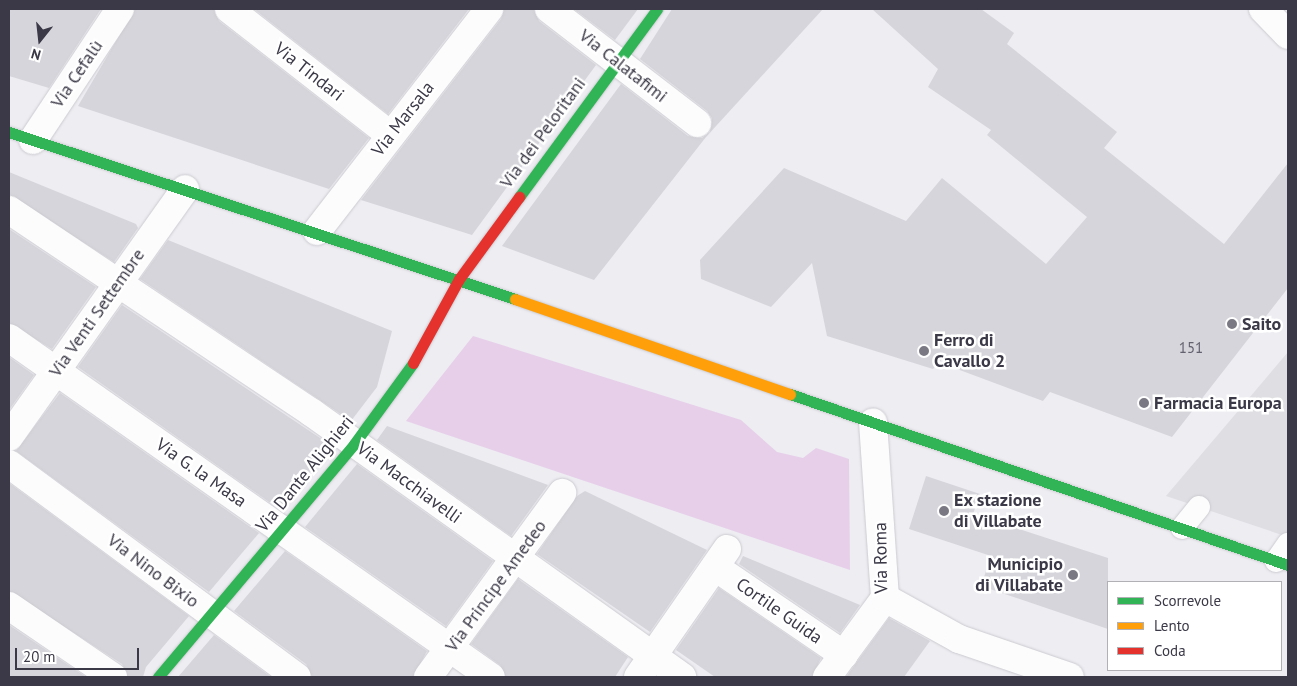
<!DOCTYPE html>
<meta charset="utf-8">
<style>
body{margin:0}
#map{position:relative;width:1297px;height:686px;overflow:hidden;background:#ededf2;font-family:"PT Sans",sans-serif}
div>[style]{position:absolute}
.green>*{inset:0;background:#e7cfea}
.parking>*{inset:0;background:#dedee3}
.building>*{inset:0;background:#d6d5db}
.roads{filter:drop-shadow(0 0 1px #cbcbd0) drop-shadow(0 0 1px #cbcbd0)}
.lane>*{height:22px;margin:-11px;padding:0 11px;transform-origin:11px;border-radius:11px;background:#fcfcfd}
.street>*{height:28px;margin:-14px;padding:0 14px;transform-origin:14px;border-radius:14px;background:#fcfcfd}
.fast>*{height:11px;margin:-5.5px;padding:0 5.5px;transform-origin:5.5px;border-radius:5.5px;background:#30b455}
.slow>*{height:11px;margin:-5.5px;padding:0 5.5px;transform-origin:5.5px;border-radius:5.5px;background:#ff9f0a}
.jam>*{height:11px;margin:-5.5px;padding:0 5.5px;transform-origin:5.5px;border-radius:5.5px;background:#e5322d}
.dots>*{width:14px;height:14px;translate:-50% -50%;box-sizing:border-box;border:2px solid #fff;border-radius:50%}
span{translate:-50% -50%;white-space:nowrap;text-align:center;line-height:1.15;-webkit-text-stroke:5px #fff;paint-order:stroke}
.number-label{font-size:15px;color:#62616d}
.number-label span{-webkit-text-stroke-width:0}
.street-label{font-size:18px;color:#3b3947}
.poi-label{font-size:18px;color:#3b3947;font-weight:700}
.left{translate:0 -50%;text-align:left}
.right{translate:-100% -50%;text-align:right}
.frame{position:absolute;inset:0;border:10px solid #3b3947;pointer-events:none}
.legend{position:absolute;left:1107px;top:581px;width:175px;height:90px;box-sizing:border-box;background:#fff;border:1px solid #b1b0b5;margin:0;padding:6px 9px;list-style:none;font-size:15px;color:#3b3947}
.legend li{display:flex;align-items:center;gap:10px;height:25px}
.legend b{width:25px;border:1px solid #b1b0b5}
.north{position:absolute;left:15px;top:15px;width:50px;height:50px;-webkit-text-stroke:4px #fff;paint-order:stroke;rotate:196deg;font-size:14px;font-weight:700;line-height:20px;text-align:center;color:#3b3947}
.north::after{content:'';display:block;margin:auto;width:18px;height:22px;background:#3b3947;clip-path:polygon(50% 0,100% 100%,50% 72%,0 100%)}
.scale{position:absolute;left:15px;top:648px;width:124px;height:22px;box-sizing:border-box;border:2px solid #3b3947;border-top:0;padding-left:6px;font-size:15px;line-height:18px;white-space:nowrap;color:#3b3947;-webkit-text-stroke:4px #fff;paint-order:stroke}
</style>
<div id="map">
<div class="green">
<i style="clip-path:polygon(473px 336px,741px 420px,777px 452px,803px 458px,816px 448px,849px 459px,850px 570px,406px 421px)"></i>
</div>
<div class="parking">
<i style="clip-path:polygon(1288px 352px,1288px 537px,1166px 496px)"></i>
</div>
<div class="building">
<i style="clip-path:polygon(9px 9px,101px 9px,49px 88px,9px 76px)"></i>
<i style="clip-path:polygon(135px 9px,214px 9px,219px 21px,369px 138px,329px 189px,78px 106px)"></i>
<i style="clip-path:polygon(254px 9px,469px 9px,388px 114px)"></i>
<i style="clip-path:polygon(504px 9px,534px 9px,539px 21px,596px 65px,472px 235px,361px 200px,501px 19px)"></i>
<i style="clip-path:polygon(574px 9px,638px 9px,615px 40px)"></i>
<i style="clip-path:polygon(672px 9px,823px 9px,706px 137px,594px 280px,502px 246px,621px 84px,688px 136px,702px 138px,710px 132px,712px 118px,707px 111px,640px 59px)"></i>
<i style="clip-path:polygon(872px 9px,981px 9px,1014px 33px,1007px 44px,1117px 132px,1104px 148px,1224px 244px,1288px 163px,1288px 288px,1172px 437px,1050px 392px,1043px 401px,957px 369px,943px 358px,933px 369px,827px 336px,812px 263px,771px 307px,701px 279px,700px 260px,784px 168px,906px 221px,942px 178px,1046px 264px,1087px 217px,987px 135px,991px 130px,928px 87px,938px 69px)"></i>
<i style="clip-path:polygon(9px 172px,136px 224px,138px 228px,114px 262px,9px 195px)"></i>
<i style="clip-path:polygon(9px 229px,96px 287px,52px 349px,9px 323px)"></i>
<i style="clip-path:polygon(168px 240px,392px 331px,377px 387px,351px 421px,140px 279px)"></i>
<i style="clip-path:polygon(122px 305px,332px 446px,279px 509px,78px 367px)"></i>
<i style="clip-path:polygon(9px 357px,34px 375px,9px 410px)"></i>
<i style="clip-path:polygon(60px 393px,259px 533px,209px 592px,16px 451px)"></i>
<i style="clip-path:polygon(387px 426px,548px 485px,511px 536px,377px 440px)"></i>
<i style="clip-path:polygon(357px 464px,493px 561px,446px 626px,305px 527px)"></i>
<i style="clip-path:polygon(926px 476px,980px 494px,973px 514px,1108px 558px,1108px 629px,981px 586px,991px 556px,909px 529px)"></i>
<i style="clip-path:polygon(9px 483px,189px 616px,146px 667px,143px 677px,128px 677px,122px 664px,9px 591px)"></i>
<i style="clip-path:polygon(585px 491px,707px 550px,650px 632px,537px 554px,577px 496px)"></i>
<i style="clip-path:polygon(285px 551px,427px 651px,413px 677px,312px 677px,306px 664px,234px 611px)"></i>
<i style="clip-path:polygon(743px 556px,860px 605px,840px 633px,739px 564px)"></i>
<i style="clip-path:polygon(518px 579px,628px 657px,615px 677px,506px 677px,500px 665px,471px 644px)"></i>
<i style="clip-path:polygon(719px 588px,821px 658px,812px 677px,715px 677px,676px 650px)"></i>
<i style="clip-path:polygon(889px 618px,930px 641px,904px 677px,846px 677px)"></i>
<i style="clip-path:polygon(9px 625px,86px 677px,9px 677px)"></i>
<i style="clip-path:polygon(214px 635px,271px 677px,178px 677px)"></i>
</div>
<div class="roads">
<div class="lane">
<i style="left:1182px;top:528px;width:27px;rotate:-51deg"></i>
<i style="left:1276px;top:561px;width:21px;rotate:-55deg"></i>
</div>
<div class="street">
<i style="left:229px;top:9px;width:204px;rotate:38deg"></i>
<i style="left:549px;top:9px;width:187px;rotate:37.6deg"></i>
<i style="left:1263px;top:9px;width:36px;rotate:46deg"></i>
<i style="left:33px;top:140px;width:157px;rotate:-56.4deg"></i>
<i style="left:9px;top:210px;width:363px;rotate:33.8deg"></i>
<i style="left:311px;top:412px;width:456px;rotate:35.5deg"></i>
<i style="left:317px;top:231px;width:281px;rotate:-52.2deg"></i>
<i style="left:9px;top:338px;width:589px;rotate:35.12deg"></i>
<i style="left:9px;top:437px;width:304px;rotate:-54.6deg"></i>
<i style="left:9px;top:464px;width:358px;rotate:36.5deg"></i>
<i style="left:715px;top:567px;width:156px;rotate:34.3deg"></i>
<i style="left:885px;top:598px;width:85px;rotate:29deg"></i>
<i style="left:959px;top:639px;width:117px;rotate:18.9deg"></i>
<i style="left:9px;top:606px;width:126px;rotate:34.3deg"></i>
<i style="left:428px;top:677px;width:228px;rotate:-53.9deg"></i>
<i style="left:638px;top:677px;width:156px;rotate:-55.2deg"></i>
<i style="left:827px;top:677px;width:98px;rotate:-53.7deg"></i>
<i style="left:885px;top:598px;width:176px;rotate:-93.9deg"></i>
</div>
<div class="fast">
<i style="left:9px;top:132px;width:533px;rotate:18.26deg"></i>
<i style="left:519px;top:197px;width:233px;rotate:-53.7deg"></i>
<i style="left:790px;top:394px;width:527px;rotate:18.95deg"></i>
<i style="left:158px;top:677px;width:304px;rotate:-49.9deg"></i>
<i style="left:354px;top:444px;width:100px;rotate:-53.9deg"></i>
</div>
<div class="slow">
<i style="left:515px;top:299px;width:291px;rotate:19.1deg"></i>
</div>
<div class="jam">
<i style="left:413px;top:363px;width:96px;rotate:-61.3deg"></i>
<i style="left:459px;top:279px;width:102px;rotate:-53.8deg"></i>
</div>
</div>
<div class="dots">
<i style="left:1232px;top:324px;background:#797883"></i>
<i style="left:924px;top:351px;background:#797883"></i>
<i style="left:1144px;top:403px;background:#797883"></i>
<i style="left:944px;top:511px;background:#797883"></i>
<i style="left:1073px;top:575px;background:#797883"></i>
</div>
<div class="number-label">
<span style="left:1191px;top:348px">151</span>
</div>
<div class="street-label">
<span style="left:623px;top:66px;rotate:38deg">Via Calatafimi</span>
<span style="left:309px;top:72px;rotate:38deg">Via Tindari</span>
<span style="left:77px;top:74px;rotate:-56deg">Via Cefalù</span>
<span style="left:403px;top:119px;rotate:-52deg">Via Marsala</span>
<span style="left:543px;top:133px;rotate:-54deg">Via dei Peloritani</span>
<span style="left:97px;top:313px;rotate:-55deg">Via Venti Settembre</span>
<span style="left:201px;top:473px;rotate:35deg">Via G. la Masa</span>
<span style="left:305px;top:474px;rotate:-51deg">Via Dante Alighieri</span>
<span style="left:409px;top:483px;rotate:36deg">Via Macchiavelli</span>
<span style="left:881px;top:558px;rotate:-91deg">Via Roma</span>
<span style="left:153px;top:571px;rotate:37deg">Via Nino Bixio</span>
<span style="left:496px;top:586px;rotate:-54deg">Via Principe Amedeo</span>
<span style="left:779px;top:611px;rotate:35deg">Cortile Guida</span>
</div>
<div class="poi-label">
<span class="left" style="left:1242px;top:324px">Saito</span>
<span class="left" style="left:934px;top:351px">Ferro di<br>Cavallo 2</span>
<span class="left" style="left:1154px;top:403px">Farmacia Europa</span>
<span class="left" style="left:954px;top:511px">Ex stazione<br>di Villabate</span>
<span class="right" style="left:1063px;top:575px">Municipio<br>di Villabate</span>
</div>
<div class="frame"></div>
<ul class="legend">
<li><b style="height:6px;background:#30b455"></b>Scorrevole</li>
<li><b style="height:6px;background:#ff9f0a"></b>Lento</li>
<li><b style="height:6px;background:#e5322d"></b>Coda</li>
</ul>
<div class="north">N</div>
<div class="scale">20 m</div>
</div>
